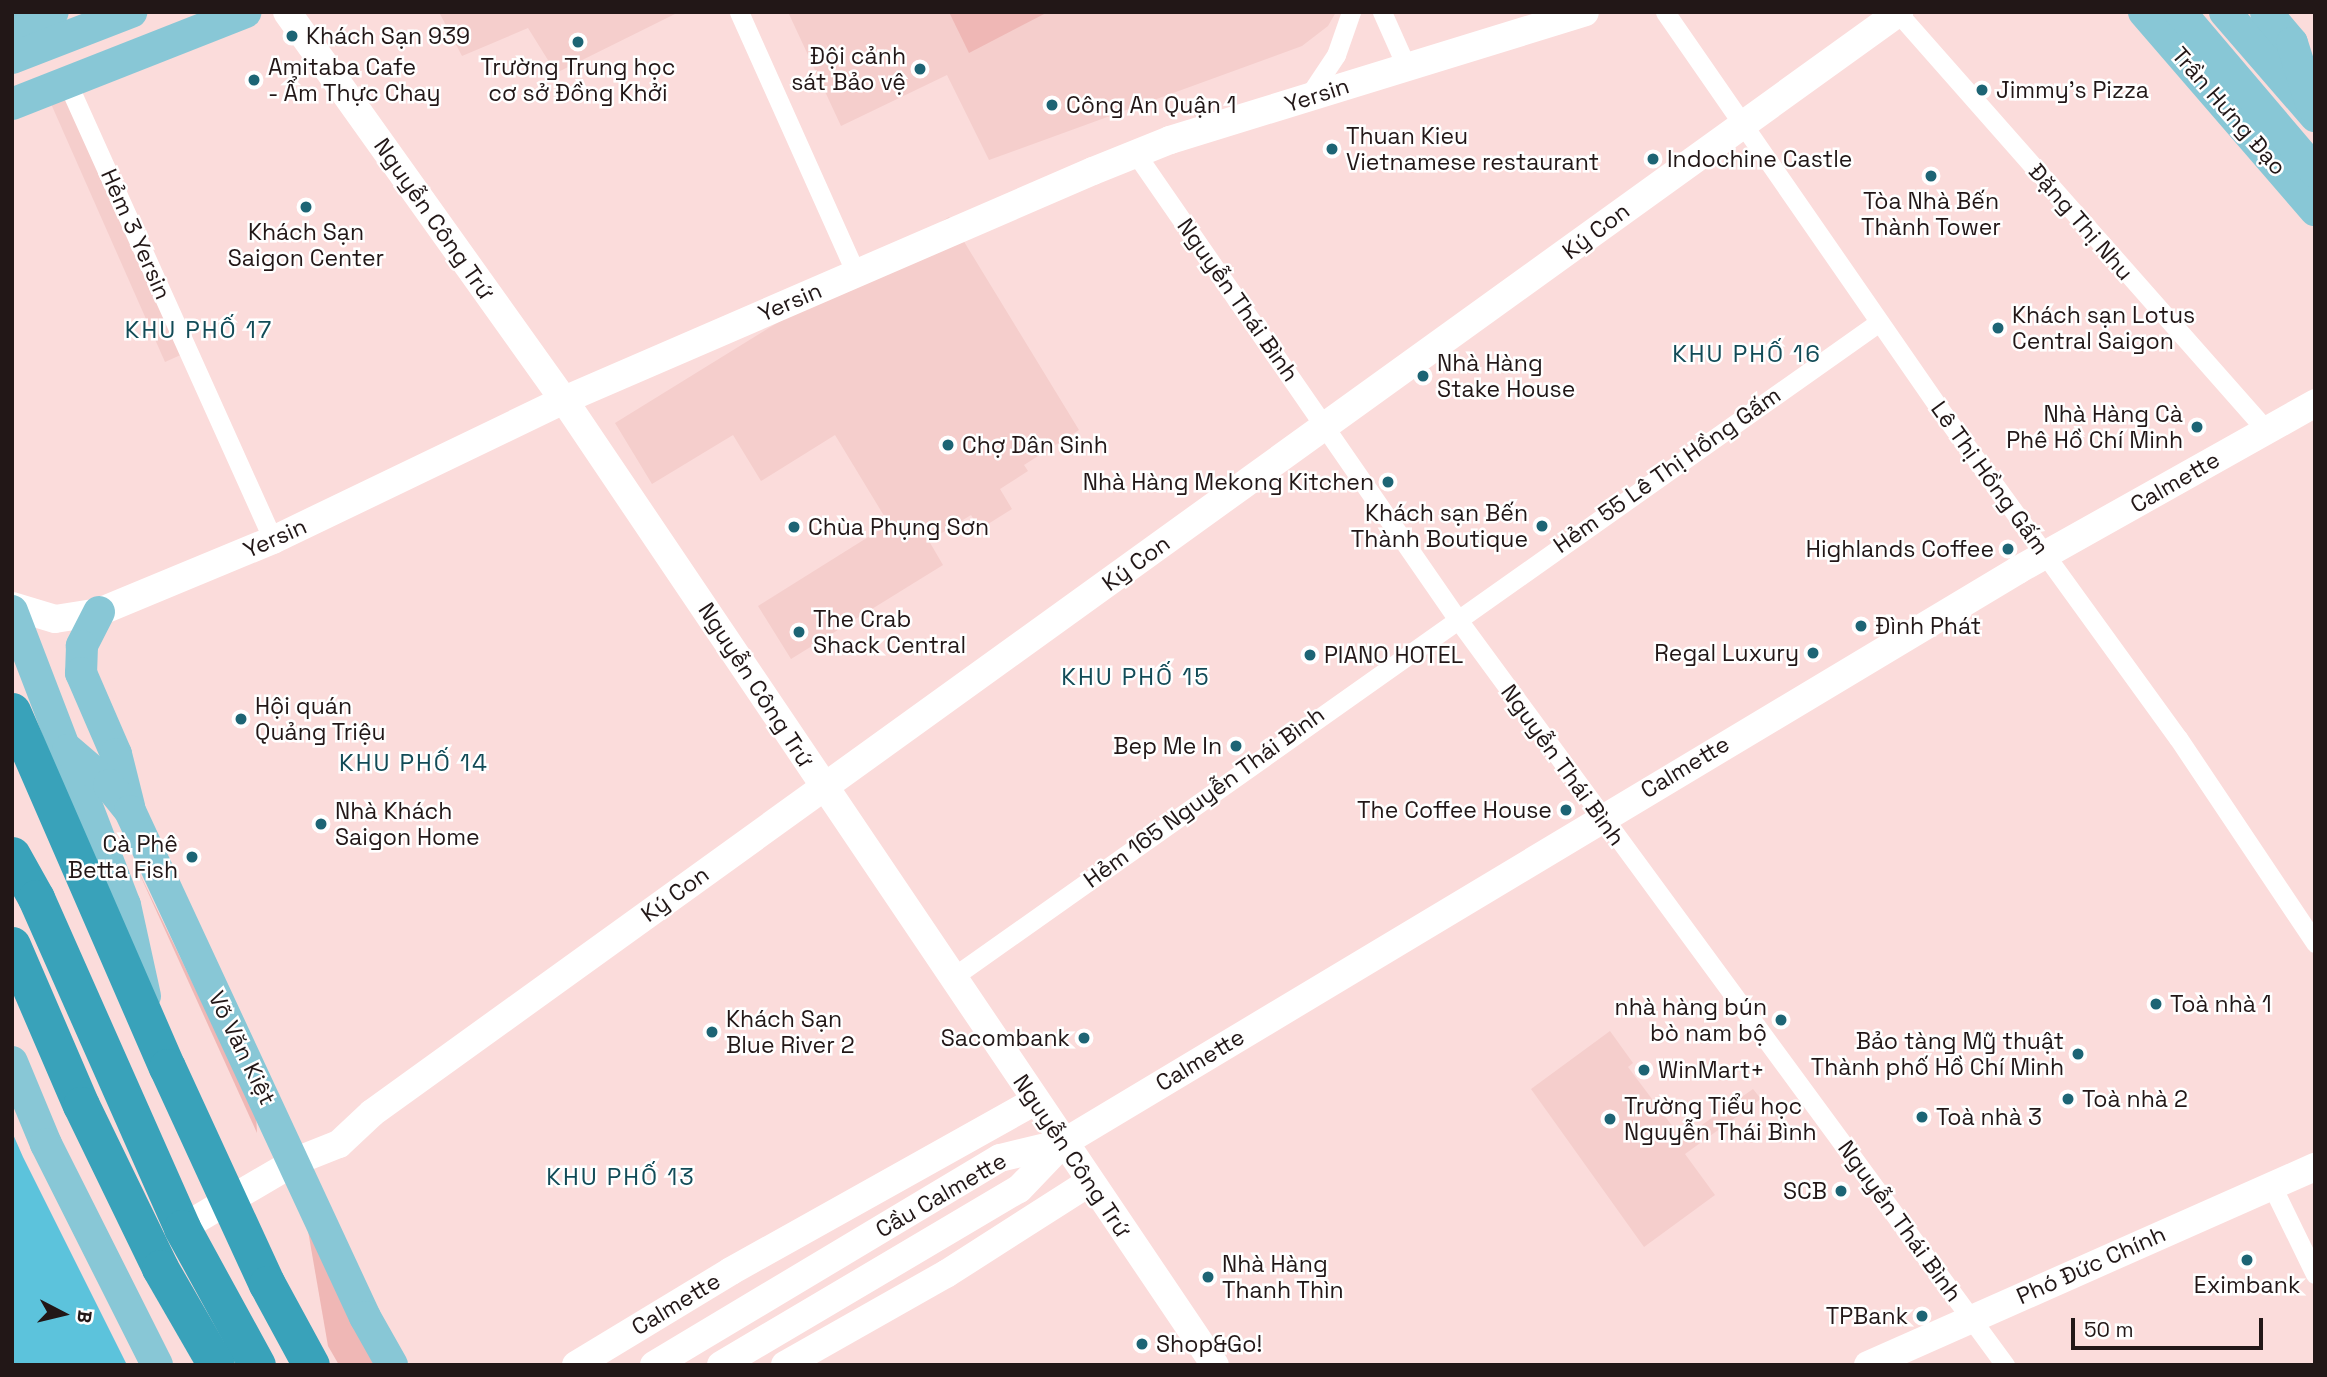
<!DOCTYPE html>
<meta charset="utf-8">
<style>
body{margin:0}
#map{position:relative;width:2327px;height:1377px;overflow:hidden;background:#fbdcdb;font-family:"Space Grotesk",sans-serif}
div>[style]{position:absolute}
.built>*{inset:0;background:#f5cecc}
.green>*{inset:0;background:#efb7b5}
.water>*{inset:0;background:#5cc3dc}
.street>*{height:19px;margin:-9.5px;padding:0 9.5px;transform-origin:9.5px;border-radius:9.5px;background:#fff}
.secondary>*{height:28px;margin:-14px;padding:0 14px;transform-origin:14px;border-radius:14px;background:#fff}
.primary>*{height:32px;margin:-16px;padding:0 16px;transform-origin:16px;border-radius:16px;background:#88c7d6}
.highway>*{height:37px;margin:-18.5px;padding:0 18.5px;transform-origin:18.5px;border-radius:18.5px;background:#39a2ba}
.dots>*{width:19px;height:19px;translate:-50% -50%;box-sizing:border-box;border:4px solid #fff;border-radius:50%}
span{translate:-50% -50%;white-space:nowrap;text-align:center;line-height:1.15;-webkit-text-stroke:5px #fff;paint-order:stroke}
.poi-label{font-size:23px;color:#221717}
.left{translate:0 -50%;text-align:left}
.right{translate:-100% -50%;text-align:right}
.street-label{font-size:23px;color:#221717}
.neighbourhood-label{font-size:24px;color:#124b57;letter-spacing:2px}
.frame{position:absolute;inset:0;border:14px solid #221717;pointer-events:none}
.north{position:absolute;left:28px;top:1279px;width:70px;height:70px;-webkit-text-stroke:5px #fff;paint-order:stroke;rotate:97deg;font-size:19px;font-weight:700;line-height:28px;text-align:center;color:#221717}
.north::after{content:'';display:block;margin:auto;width:24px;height:32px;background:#221717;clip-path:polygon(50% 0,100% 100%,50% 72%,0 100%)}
.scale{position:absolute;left:2071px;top:1318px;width:192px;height:32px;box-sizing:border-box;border:4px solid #221717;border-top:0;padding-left:9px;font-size:21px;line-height:24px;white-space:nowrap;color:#221717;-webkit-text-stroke:5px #fff;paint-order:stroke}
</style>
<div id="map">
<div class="built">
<i style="clip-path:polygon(439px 12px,679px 12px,556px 73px,528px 28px,462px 56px)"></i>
<i style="clip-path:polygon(788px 12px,1336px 12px,1328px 26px,1302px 46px,989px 160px,947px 75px,841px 126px)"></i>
<i style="clip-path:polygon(67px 88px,185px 353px,165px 362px,48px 97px)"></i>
<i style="clip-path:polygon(949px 217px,1079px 430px,1024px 465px,1028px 471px,1000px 489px,1012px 509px,980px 529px,971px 515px,929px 541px,943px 565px,791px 659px,758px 606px,889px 524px,835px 435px,761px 481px,733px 435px,652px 484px,615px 423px)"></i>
<i style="clip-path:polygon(1610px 1031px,1633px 1063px,1628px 1067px,1682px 1139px,1753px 1089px,1761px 1099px,1685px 1154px,1715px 1195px,1644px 1247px,1531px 1089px)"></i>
</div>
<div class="green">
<i style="clip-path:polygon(949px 12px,1048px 12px,969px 53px)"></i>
<i style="clip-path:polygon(136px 866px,256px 1114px,257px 1133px)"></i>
<i style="clip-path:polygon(307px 1225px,374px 1365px,339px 1365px,328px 1346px)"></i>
</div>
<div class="water">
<i style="clip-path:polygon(12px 1132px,23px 1157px,127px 1365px,12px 1365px)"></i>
</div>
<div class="street">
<i style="left:739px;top:12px;width:286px;rotate:65.9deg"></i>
<i style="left:1382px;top:12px;width:59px;rotate:66deg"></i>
<i style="left:1665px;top:12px;width:490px;rotate:55.3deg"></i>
<i style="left:1944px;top:415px;width:399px;rotate:54.1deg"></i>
<i style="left:2178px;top:738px;width:247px;rotate:56.2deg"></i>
<i style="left:1898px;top:13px;width:556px;rotate:48.57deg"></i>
<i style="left:67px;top:82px;width:502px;rotate:65.78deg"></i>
<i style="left:1306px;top:100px;width:54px;rotate:-56.3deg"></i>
<i style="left:1336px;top:55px;width:46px;rotate:-70.8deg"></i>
<i style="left:1136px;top:154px;width:563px;rotate:55.35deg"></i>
<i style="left:1456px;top:617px;width:928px;rotate:53.72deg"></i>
<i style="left:953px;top:977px;width:1134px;rotate:-35.27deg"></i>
<i style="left:2272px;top:1186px;width:98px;rotate:64deg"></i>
</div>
<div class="secondary">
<i style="left:287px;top:12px;width:477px;rotate:54.5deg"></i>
<i style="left:564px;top:400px;width:1164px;rotate:56deg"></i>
<i style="left:12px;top:606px;width:45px;rotate:16.8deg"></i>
<i style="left:55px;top:619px;width:45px;rotate:-9deg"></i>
<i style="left:99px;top:612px;width:188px;rotate:-22.5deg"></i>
<i style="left:273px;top:540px;width:323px;rotate:-25.7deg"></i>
<i style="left:564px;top:400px;width:576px;rotate:-23.41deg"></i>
<i style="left:1093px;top:171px;width:83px;rotate:-21.9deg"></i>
<i style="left:1170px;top:140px;width:434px;rotate:-17.1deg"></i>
<i style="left:182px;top:1228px;width:132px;rotate:-30.4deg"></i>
<i style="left:296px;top:1161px;width:46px;rotate:-21.6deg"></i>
<i style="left:339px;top:1144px;width:45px;rotate:-43.2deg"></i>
<i style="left:372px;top:1113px;width:1883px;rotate:-35.79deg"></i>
<i style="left:576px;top:1365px;width:181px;rotate:-31.2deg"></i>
<i style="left:731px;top:1271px;width:347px;rotate:-29.2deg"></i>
<i style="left:654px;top:1365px;width:403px;rotate:-30.9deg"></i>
<i style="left:1000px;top:1158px;width:65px;rotate:-13.4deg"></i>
<i style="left:721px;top:1365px;width:346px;rotate:-30.6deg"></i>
<i style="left:1019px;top:1189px;width:64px;rotate:-46.3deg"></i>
<i style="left:1063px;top:1143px;width:1114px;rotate:-30.96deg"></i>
<i style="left:2018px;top:570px;width:341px;rotate:-29.3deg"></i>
<i style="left:785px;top:1365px;width:185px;rotate:-29.5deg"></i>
<i style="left:946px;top:1274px;width:171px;rotate:-32.6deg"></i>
<i style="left:1868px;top:1365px;width:489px;rotate:-23.9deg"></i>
</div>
<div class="primary">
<i style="left:2144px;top:12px;width:262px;rotate:49.2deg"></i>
<i style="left:2180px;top:12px;width:209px;rotate:49.7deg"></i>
<i style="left:2225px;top:12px;width:138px;rotate:49.1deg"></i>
<i style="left:2266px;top:12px;width:40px;rotate:50deg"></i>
<i style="left:2292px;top:43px;width:66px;rotate:72.4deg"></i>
<i style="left:12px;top:29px;width:44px;rotate:-22.5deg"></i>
<i style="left:12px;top:58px;width:128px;rotate:-21.1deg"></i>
<i style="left:12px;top:104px;width:251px;rotate:-21.5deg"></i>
<i style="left:12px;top:611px;width:315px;rotate:69deg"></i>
<i style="left:125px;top:905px;width:93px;rotate:77.6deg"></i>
<i style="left:99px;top:612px;width:38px;rotate:117deg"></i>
<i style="left:82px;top:646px;width:27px;rotate:92deg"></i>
<i style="left:81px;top:673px;width:88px;rotate:66.6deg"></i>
<i style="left:116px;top:754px;width:54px;rotate:76deg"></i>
<i style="left:68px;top:750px;width:54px;rotate:40.5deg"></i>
<i style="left:109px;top:785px;width:33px;rotate:51deg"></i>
<i style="left:130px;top:811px;width:558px;rotate:65.09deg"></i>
<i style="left:365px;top:1317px;width:55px;rotate:60.6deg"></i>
<i style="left:12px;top:1062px;width:89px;rotate:67.5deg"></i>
<i style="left:46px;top:1144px;width:247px;rotate:63.3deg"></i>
</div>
<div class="highway">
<i style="left:12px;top:711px;width:388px;rotate:66.5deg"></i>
<i style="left:167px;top:1067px;width:239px;rotate:65.3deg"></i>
<i style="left:267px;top:1284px;width:92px;rotate:61.5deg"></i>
<i style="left:12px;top:855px;width:49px;rotate:60.8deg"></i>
<i style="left:36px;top:898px;width:361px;rotate:66.1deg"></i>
<i style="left:182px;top:1228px;width:156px;rotate:61.3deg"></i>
<i style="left:12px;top:945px;width:174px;rotate:66.7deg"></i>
<i style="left:81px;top:1105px;width:181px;rotate:64.1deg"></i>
<i style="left:160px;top:1268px;width:112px;rotate:60deg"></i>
</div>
<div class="dots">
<i style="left:292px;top:36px;background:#1d6474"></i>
<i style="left:578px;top:42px;background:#1d6474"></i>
<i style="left:920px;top:69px;background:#1d6474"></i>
<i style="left:254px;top:80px;background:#1d6474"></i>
<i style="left:1982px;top:90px;background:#1d6474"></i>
<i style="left:1052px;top:105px;background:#1d6474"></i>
<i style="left:1332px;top:149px;background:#1d6474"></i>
<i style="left:1653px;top:159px;background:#1d6474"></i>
<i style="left:1931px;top:176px;background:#1d6474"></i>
<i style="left:306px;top:207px;background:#1d6474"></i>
<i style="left:1998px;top:328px;background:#1d6474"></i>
<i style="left:1423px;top:376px;background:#1d6474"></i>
<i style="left:2197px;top:427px;background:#1d6474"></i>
<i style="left:948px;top:445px;background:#1d6474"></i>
<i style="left:1388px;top:482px;background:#1d6474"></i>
<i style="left:1542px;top:526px;background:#1d6474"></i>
<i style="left:794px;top:527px;background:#1d6474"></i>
<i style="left:2008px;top:549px;background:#1d6474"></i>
<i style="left:1861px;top:626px;background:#1d6474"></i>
<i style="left:799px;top:632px;background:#1d6474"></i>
<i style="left:1813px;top:653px;background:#1d6474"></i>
<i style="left:1310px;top:655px;background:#1d6474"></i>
<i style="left:241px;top:719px;background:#1d6474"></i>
<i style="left:1236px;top:746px;background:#1d6474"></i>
<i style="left:1566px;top:810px;background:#1d6474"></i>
<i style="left:321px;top:824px;background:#1d6474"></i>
<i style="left:192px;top:857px;background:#1d6474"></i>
<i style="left:2156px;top:1004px;background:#1d6474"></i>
<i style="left:1781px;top:1020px;background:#1d6474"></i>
<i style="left:712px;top:1032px;background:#1d6474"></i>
<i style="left:1084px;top:1038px;background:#1d6474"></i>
<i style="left:2078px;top:1054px;background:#1d6474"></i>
<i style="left:1644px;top:1070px;background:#1d6474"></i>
<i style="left:2068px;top:1099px;background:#1d6474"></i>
<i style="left:1922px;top:1117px;background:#1d6474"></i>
<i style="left:1610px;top:1119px;background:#1d6474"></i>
<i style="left:1841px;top:1191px;background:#1d6474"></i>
<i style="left:2247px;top:1260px;background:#1d6474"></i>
<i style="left:1208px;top:1277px;background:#1d6474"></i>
<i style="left:1922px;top:1316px;background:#1d6474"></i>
<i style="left:1142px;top:1344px;background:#1d6474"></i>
</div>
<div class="poi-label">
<span class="left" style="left:306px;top:36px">Khách Sạn 939</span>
<span class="right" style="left:906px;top:69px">Đội cảnh<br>sát Bảo vệ</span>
<span class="left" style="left:268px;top:80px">Amitaba Cafe<br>- Ẩm Thực Chay</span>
<span style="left:578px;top:80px">Trường Trung học<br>cơ sở Đồng Khởi</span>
<span class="left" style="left:1996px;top:90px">Jimmy's Pizza</span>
<span class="left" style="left:1066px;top:105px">Công An Quận 1</span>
<span class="left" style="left:1346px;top:149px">Thuan Kieu<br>Vietnamese restaurant</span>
<span class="left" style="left:1667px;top:159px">Indochine Castle</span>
<span style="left:1931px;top:214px">Tòa Nhà Bến<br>Thành Tower</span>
<span style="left:306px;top:245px">Khách Sạn<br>Saigon Center</span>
<span class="left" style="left:2012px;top:328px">Khách sạn Lotus<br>Central Saigon</span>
<span class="left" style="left:1437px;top:376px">Nhà Hàng<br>Stake House</span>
<span class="right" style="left:2183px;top:427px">Nhà Hàng Cà<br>Phê Hồ Chí Minh</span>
<span class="left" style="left:962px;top:445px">Chợ Dân Sinh</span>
<span class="right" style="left:1374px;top:482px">Nhà Hàng Mekong Kitchen</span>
<span class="right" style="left:1528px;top:526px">Khách sạn Bến<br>Thành Boutique</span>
<span class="left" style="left:808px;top:527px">Chùa Phụng Sơn</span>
<span class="right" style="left:1994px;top:549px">Highlands Coffee</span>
<span class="left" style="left:813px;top:632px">The Crab<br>Shack Central</span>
<span class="left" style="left:1875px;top:626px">Đình Phát</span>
<span class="right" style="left:1799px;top:653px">Regal Luxury</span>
<span class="left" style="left:1324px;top:655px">PIANO HOTEL</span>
<span class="left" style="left:255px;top:719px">Hội quán<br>Quảng Triệu</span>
<span class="right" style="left:1222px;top:746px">Bep Me In</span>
<span class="right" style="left:1552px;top:810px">The Coffee House</span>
<span class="left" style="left:335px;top:824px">Nhà Khách<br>Saigon Home</span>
<span class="right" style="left:178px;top:857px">Cà Phê<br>Betta Fish</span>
<span class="left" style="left:2170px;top:1004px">Toà nhà 1</span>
<span class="right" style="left:1767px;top:1020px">nhà hàng bún<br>bò nam bộ</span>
<span class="left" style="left:726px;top:1032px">Khách Sạn<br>Blue River 2</span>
<span class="right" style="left:1070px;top:1038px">Sacombank</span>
<span class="right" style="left:2064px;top:1054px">Bảo tàng Mỹ thuật<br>Thành phố Hồ Chí Minh</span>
<span class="left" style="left:1658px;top:1070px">WinMart+</span>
<span class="left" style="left:2082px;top:1099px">Toà nhà 2</span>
<span class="left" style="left:1624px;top:1119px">Trường Tiểu học<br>Nguyễn Thái Bình</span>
<span class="left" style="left:1936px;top:1117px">Toà nhà 3</span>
<span class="right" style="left:1827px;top:1191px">SCB</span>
<span class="left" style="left:1222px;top:1277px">Nhà Hàng<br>Thanh Thìn</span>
<span style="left:2247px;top:1285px">Eximbank</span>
<span class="right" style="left:1908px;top:1316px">TPBank</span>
<span class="left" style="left:1156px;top:1344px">Shop&amp;Go!</span>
</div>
<div class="street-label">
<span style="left:1317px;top:95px;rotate:-18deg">Yersin</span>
<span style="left:2229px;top:111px;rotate:49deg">Trần Hưng Đạo</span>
<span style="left:434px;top:219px;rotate:55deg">Nguyễn Công Trứ</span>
<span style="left:2081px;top:222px;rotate:49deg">Ðặng Thị Nhu</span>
<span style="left:1596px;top:231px;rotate:-37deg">Ký Con</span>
<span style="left:136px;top:234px;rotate:66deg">Hẻm 3 Yersin</span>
<span style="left:1238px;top:300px;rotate:55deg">Nguyễn Thái Bình</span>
<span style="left:790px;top:302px;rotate:-23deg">Yersin</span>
<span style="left:1667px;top:470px;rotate:-35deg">Hẻm 55 Lê Thị Hồng Gấm</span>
<span style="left:1990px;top:478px;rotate:54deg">Lê Thị Hồng Gấm</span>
<span style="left:2175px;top:482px;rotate:-30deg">Calmette</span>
<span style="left:275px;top:538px;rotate:-24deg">Yersin</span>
<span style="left:1136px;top:563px;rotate:-36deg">Ký Con</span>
<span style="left:756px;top:685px;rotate:57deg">Nguyễn Công Trứ</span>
<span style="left:1563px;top:765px;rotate:54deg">Nguyễn Thái Bình</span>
<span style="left:1685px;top:767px;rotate:-31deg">Calmette</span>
<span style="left:1204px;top:797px;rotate:-36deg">Hẻm 165 Nguyễn Thái Bình</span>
<span style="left:675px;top:894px;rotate:-36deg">Ký Con</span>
<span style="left:242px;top:1048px;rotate:64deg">Võ Văn Kiệt</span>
<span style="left:1200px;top:1060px;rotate:-31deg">Calmette</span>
<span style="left:1072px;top:1156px;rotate:56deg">Nguyễn Công Trứ</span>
<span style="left:941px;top:1195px;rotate:-30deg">Cầu Calmette</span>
<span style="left:1900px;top:1221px;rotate:54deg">Nguyễn Thái Bình</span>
<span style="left:2091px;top:1265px;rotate:-24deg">Phó Đức Chính</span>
<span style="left:676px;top:1304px;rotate:-31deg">Calmette</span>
</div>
<div class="neighbourhood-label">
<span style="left:199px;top:330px">KHU PHỐ 17</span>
<span style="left:1747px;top:354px">KHU PHỐ 16</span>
<span style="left:1136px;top:677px">KHU PHỐ 15</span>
<span style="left:414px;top:763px">KHU PHỐ 14</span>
<span style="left:621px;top:1177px">KHU PHỐ 13</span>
</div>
<div class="frame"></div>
<div class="north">B</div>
<div class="scale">50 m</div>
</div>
